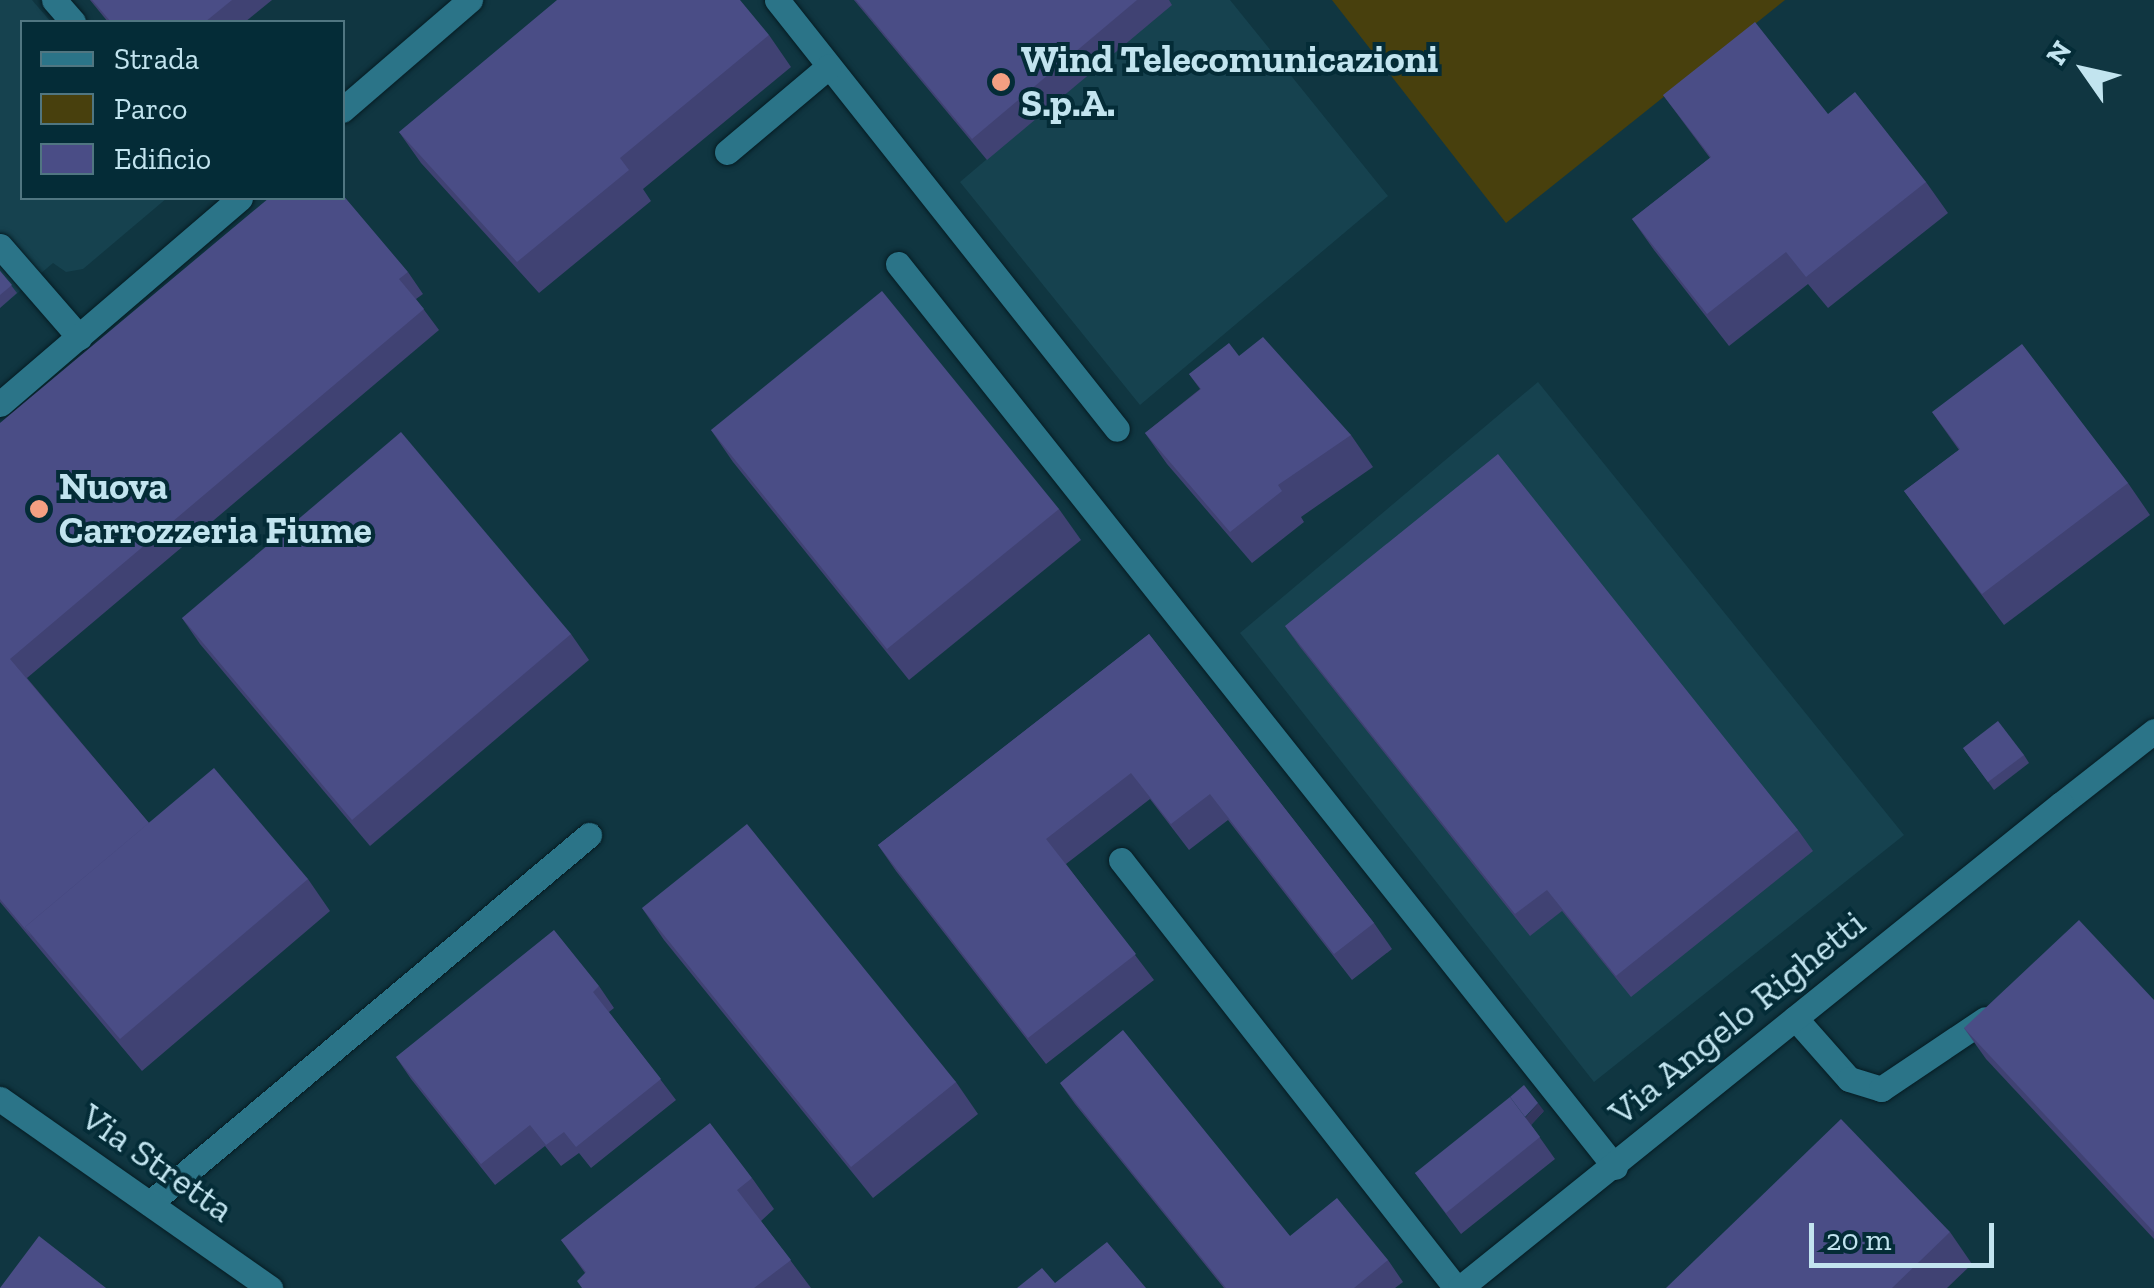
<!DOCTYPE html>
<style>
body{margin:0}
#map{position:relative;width:2154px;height:1288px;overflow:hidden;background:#103641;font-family:"Zilla Slab",serif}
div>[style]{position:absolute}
.built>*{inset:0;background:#16424f}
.green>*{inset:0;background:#48400d}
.roads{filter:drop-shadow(0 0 2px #061c23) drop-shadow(0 0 2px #061c23)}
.service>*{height:25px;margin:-12.5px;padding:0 12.5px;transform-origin:12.5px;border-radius:12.5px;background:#2b7488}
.minor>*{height:25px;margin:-12.5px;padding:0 12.5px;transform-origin:12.5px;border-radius:12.5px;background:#2b7488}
.wall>*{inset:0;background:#404273}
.shaded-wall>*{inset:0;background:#34365e}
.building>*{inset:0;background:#4a4d86}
.dots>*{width:28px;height:28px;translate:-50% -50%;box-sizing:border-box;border:5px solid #042c37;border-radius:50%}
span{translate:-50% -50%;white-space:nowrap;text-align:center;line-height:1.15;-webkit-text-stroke:8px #042c37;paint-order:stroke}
.poi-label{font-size:38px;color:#c2e4ef;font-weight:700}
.left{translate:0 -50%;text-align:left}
.street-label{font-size:38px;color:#c2e4ef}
.legend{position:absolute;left:20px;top:20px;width:325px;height:180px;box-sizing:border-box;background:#042c37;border:2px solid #507681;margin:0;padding:12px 18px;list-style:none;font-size:30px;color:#c2e4ef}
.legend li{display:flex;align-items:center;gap:20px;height:50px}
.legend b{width:50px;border:2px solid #507681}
.north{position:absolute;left:2034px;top:20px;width:100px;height:100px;-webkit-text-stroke:8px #042c37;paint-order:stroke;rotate:304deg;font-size:28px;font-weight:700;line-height:40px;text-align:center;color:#c2e4ef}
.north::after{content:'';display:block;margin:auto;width:35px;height:45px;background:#c2e4ef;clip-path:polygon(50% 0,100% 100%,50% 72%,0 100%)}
.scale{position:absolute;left:1809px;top:1223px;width:185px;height:45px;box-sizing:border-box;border:5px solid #c2e4ef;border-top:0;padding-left:12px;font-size:30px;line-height:35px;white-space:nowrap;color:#c2e4ef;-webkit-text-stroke:8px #042c37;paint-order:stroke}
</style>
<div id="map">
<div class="built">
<i style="clip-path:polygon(0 0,32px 0,51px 22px,22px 22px,22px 198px,167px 198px,83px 269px,66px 272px,53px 263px,0 308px)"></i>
<i style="clip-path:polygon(854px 0,1230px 0,1388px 196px,1140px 405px,960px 182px,987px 159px)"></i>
<i style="clip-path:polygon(1538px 382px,1904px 835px,1594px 1082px,1240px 633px)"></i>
</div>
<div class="green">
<i style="clip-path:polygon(1332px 0,1785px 0,1506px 223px)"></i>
</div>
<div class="roads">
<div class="service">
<i style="left:54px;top:0;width:29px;rotate:49deg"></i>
<i style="left:777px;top:0;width:547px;rotate:51.6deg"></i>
<i style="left:727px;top:152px;width:133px;rotate:-40.1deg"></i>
<i style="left:0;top:246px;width:121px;rotate:49deg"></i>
<i style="left:898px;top:264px;width:1153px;rotate:51.55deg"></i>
<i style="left:2061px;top:804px;width:118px;rotate:-38.1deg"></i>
<i style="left:1121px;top:860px;width:544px;rotate:51.95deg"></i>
<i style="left:1795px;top:1018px;width:81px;rotate:48.5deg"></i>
<i style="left:1849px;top:1079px;width:34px;rotate:17deg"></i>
<i style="left:1881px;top:1089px;width:125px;rotate:-33.9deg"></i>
<i style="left:150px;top:1203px;width:573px;rotate:-39.97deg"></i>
</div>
<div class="minor">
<i style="left:342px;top:110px;width:169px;rotate:-40.7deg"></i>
<i style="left:0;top:404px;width:316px;rotate:-40.6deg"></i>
<i style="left:0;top:1099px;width:330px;rotate:35deg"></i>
<i style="left:1460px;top:1288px;width:772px;rotate:-38.85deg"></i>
</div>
</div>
<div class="wall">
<i style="clip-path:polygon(90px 0,272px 0,245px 22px,108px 22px)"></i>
<i style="clip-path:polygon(854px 0,1169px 0,1172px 5px,987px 160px)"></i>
<i style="clip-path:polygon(769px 35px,791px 67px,643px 189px,651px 201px,539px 293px,421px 163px,399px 132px)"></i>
<i style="clip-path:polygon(1663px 95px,1828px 114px,1926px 182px,1948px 213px,1828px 308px,1808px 284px,1729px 346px,1654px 250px,1632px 219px,1710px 158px)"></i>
<i style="clip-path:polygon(0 271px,17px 293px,0 308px)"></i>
<i style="clip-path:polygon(408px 272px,423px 294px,416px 299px,439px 330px,27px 678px,149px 823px,308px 879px,330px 911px,142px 1071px,0 902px,0 423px)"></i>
<i style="clip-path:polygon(1239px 356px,1351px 435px,1373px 467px,1301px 517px,1304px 522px,1252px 563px,1167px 464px,1145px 433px,1200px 389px,1189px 374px)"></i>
<i style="clip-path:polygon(1932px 412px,2128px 483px,2150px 515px,2004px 625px,1904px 491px,1959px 450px)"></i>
<i style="clip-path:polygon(711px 430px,1059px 509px,1081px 540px,909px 680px,733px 462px)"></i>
<i style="clip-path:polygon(182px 618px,571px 634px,589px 660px,370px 846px,200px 644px)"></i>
<i style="clip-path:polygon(1285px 626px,1798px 830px,1813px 851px,1631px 997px,1562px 911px,1530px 936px,1300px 647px)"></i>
<i style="clip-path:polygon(1149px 634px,1374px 923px,1392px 949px,1352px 980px,1228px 820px,1189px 850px,1150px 799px,1066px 864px,1154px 980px,1046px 1064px,896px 871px,878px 845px)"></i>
<i style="clip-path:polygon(1963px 748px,2024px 755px,2029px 763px,1994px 790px)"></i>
<i style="clip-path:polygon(642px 908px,956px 1082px,978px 1114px,873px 1198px,664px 940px)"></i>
<i style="clip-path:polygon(599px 986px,614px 1008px,609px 1012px,676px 1100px,591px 1168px,579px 1153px,561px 1166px,545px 1146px,495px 1185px,411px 1079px,396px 1057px)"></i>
<i style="clip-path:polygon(2154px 1000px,2154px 1239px,1986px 1059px,1964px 1028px)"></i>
<i style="clip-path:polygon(1060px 1083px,1290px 1236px,1388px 1260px,1403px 1282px,1395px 1288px,1224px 1288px,1075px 1104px)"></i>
<i style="clip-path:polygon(1544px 1111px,1531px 1125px,1555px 1159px,1461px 1234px,1415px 1173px)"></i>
<i style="clip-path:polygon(752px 1178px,774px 1209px,761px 1221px,811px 1288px,582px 1288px,585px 1273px,561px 1240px)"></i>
<i style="clip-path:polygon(1950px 1232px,1972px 1264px,1947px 1288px,1666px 1288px)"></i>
</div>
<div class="shaded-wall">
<i style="clip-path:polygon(1538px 1103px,1544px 1111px,1530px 1126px,1525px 1118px)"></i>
</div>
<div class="building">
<i style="clip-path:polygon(92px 0,232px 0,205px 22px,111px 22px)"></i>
<i style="clip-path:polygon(557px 0,740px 0,769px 35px,620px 158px,629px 170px,517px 262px,399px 132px)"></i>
<i style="clip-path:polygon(856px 0,1137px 0,972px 139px)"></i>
<i style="clip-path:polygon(1755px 22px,1828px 114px,1855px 92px,1926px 182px,1806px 277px,1786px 252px,1707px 314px,1632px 219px,1711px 157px,1663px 95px)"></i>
<i style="clip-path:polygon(342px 194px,408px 272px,399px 279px,424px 309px,10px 659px,149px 823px,25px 927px,32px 937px,0 899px,0 423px,269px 198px,342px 198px)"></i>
<i style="clip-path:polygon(0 271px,12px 285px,0 295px)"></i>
<i style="clip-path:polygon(882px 291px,1059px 509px,887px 649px,711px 430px)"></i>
<i style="clip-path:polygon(1263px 337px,1351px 435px,1278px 485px,1282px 491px,1230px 532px,1145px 433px,1201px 389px,1189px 374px,1229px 343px,1239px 356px)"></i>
<i style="clip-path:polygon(2022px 344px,2128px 483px,1982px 594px,1904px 491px,1960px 449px,1932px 412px)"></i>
<i style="clip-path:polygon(401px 432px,571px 634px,352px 820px,182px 618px)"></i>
<i style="clip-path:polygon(1498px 454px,1798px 830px,1616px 976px,1547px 890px,1515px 914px,1285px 626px)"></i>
<i style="clip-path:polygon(1149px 634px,1374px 923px,1334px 954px,1210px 794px,1171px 824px,1131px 773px,1046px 839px,1136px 954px,1028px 1038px,878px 845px)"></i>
<i style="clip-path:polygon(1998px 721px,2024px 755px,1988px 782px,1963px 748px)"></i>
<i style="clip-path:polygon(214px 768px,308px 879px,120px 1039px,25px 927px)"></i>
<i style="clip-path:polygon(747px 824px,956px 1082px,851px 1167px,642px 908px)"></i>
<i style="clip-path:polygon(2079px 920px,2154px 1000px,2154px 1232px,1964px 1028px)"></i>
<i style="clip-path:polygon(554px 930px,599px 986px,593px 992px,661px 1079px,576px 1147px,564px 1132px,546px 1145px,530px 1125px,481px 1164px,396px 1057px)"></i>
<i style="clip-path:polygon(1123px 1030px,1290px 1236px,1337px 1198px,1388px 1260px,1354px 1288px,1226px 1288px,1060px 1083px)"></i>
<i style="clip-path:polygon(1524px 1085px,1538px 1103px,1525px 1117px,1510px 1097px)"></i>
<i style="clip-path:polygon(1510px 1097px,1540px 1137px,1446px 1213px,1415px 1173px)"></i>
<i style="clip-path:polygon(1841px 1119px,1950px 1232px,1892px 1288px,1666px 1288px)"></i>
<i style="clip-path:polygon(710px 1123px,752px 1178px,737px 1190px,791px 1260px,754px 1288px,582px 1288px,577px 1281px,586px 1272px,561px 1240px)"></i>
<i style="clip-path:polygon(39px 1236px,106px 1288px,0 1288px)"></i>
<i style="clip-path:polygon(1107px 1242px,1146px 1288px,1017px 1288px,1042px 1268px,1055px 1283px)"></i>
</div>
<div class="dots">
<i style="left:1001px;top:82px;background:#f39f82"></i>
<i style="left:39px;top:509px;background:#f39f82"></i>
</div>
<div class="poi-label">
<span class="left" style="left:1021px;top:82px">Wind Telecomunicazioni<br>S.p.A.</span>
<span class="left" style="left:59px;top:509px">Nuova<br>Carrozzeria Fiume</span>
</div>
<div class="street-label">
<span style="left:1737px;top:1018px;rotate:-39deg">Via Angelo Righetti</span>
<span style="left:157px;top:1163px;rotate:35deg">Via Stretta</span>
</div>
<ul class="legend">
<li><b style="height:12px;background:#2b7488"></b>Strada</li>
<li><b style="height:28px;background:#48400d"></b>Parco</li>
<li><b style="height:28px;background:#4a4d86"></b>Edificio</li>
</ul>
<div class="north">N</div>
<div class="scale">20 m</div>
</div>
